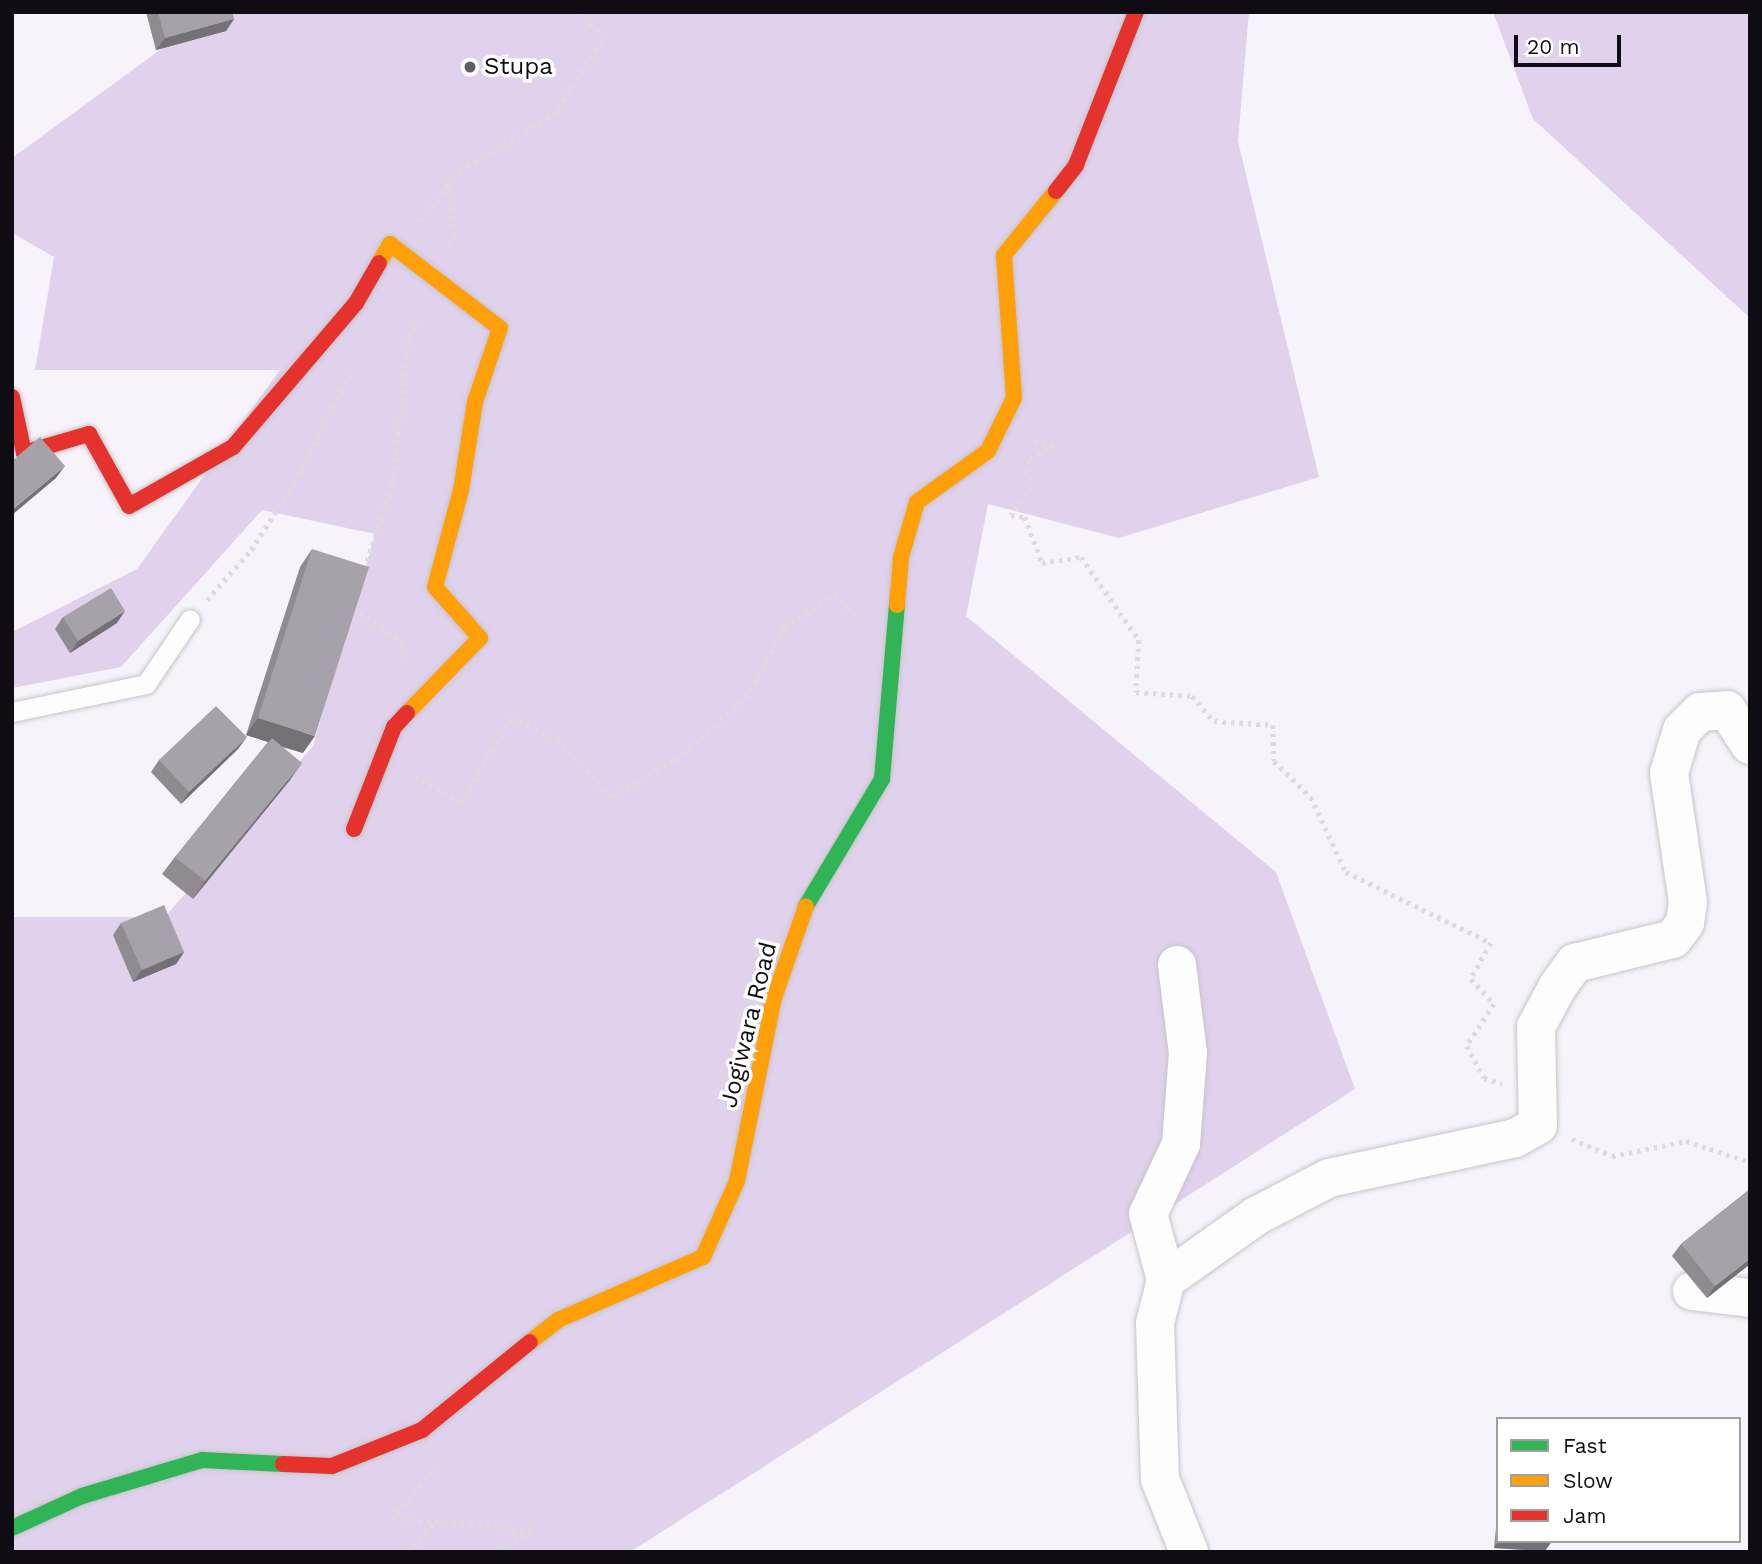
<!DOCTYPE html>
<style>
body{margin:0}
#map{position:relative;width:1762px;height:1564px;overflow:hidden;background:#f7f3fa;font-family:"Work Sans",sans-serif}
div>[style]{position:absolute}
.green>*{inset:0;background:#e0d2ec}
.path>*{height:4.5px;margin-top:-2.25px;transform-origin:0;background:repeating-linear-gradient(90deg,#dddbdd 0 3.5px,transparent 0 8.5px)}
.roads{filter:drop-shadow(0 0 2px #c7c3cb) drop-shadow(0 0 2px #c7c3cb)}
.lane>*{height:19px;margin:-9.5px;padding:0 9.5px;transform-origin:9.5px;border-radius:9.5px;background:#fefdfe}
.street>*{height:38px;margin:-19px;padding:0 19px;transform-origin:19px;border-radius:19px;background:#fefdfe}
.fast>*{height:16px;margin:-8px;padding:0 8px;transform-origin:8px;border-radius:8px;background:#30b455}
.slow>*{height:16px;margin:-8px;padding:0 8px;transform-origin:8px;border-radius:8px;background:#ff9f0a}
.jam>*{height:16px;margin:-8px;padding:0 8px;transform-origin:8px;border-radius:8px;background:#e5322d}
.wall>*{inset:0;background:#8f8b91}
.shaded-wall>*{inset:0;background:#747176}
.building>*{inset:0;background:#a6a2a9}
.dots>*{width:19px;height:19px;translate:-50% -50%;box-sizing:border-box;border:4px solid #fff;border-radius:50%}
span{translate:-50% -50%;white-space:nowrap;text-align:center;line-height:1.15;-webkit-text-stroke:7px #fff;paint-order:stroke}
.poi-label{font-size:24px;color:#100c13}
.left{translate:0 -50%;text-align:left}
.street-label{font-size:24px;color:#100c13}
.frame{position:absolute;inset:0;border:14px solid #100c13;pointer-events:none}
.legend{position:absolute;left:1496px;top:1417px;width:245px;height:126px;box-sizing:border-box;background:#fff;border:2px solid #9f9ea1;margin:0;padding:9px 12px;list-style:none;font-size:21px;color:#100c13}
.legend li{display:flex;align-items:center;gap:14px;height:35px}
.legend b{width:35px;border:2px solid #9f9ea1}
.scale{position:absolute;left:1514px;top:35px;width:107px;height:32px;box-sizing:border-box;border:4px solid #100c13;border-top:0;padding-left:9px;font-size:21px;line-height:24px;white-space:nowrap;color:#100c13;-webkit-text-stroke:5px #fff;paint-order:stroke}
</style>
<div id="map">
<div class="green">
<i style="clip-path:polygon(212px 12px,1249px 12px,1238px 141px,1319px 477px,1119px 538px,988px 504px,966px 616px,1276px 872px,1355px 1089px,630px 1552px,12px 1552px,12px 917px,165px 917px,313px 746px,375px 534px,262px 510px,121px 667px,12px 688px,12px 632px,137px 569px,280px 370px,35px 370px,54px 257px,12px 233px,12px 158px)"></i>
<i style="clip-path:polygon(1493px 12px,1750px 12px,1750px 318px,1533px 119px)"></i>
</div>
<div class="path">
<i style="left:447px;top:182px;width:55px;rotate:81.6deg"></i>
<i style="left:455px;top:236px;width:13px;rotate:119deg"></i>
<i style="left:420px;top:221px;width:63px;rotate:-52deg"></i>
<i style="left:459px;top:171px;width:109px;rotate:-30.8deg"></i>
<i style="left:553px;top:115px;width:92px;rotate:-56.5deg"></i>
<i style="left:604px;top:38px;width:37px;rotate:-136deg"></i>
<i style="left:1034px;top:440px;width:22px;rotate:13deg"></i>
<i style="left:1055px;top:445px;width:31px;rotate:151deg"></i>
<i style="left:1028px;top:460px;width:27px;rotate:80deg"></i>
<i style="left:1033px;top:487px;width:36px;rotate:128deg"></i>
<i style="left:1011px;top:515px;width:14px;rotate:8deg"></i>
<i style="left:1025px;top:517px;width:49px;rotate:69.7deg"></i>
<i style="left:1042px;top:563px;width:39px;rotate:-9deg"></i>
<i style="left:1081px;top:557px;width:101px;rotate:55.1deg"></i>
<i style="left:1139px;top:640px;width:52px;rotate:93.3deg"></i>
<i style="left:1136px;top:692px;width:56px;rotate:4.1deg"></i>
<i style="left:1192px;top:696px;width:33px;rotate:49deg"></i>
<i style="left:1214px;top:721px;width:59px;rotate:3.9deg"></i>
<i style="left:1273px;top:725px;width:36px;rotate:88deg"></i>
<i style="left:1274px;top:761px;width:52px;rotate:44.2deg"></i>
<i style="left:1311px;top:797px;width:83px;rotate:65deg"></i>
<i style="left:1346px;top:872px;width:161px;rotate:26.1deg"></i>
<i style="left:1491px;top:943px;width:41px;rotate:119.1deg"></i>
<i style="left:1471px;top:979px;width:34px;rotate:47deg"></i>
<i style="left:1494px;top:1004px;width:50px;rotate:122.7deg"></i>
<i style="left:1467px;top:1046px;width:36px;rotate:62deg"></i>
<i style="left:1484px;top:1078px;width:19px;rotate:18deg"></i>
<i style="left:364px;top:569px;width:88px;rotate:-71.4deg"></i>
<i style="left:392px;top:486px;width:149px;rotate:-83.4deg"></i>
<i style="left:409px;top:338px;width:24px;rotate:-68deg"></i>
<i style="left:207px;top:600px;width:67px;rotate:-48.7deg"></i>
<i style="left:251px;top:550px;width:80px;rotate:-57.3deg"></i>
<i style="left:294px;top:483px;width:128px;rotate:-63deg"></i>
<i style="left:353px;top:608px;width:61px;rotate:35deg"></i>
<i style="left:403px;top:643px;width:20px;rotate:93deg"></i>
<i style="left:415px;top:775px;width:54px;rotate:31.3deg"></i>
<i style="left:461px;top:803px;width:99px;rotate:-59.8deg"></i>
<i style="left:511px;top:717px;width:51px;rotate:25.6deg"></i>
<i style="left:557px;top:739px;width:80px;rotate:46.5deg"></i>
<i style="left:612px;top:797px;width:73px;rotate:-30.4deg"></i>
<i style="left:675px;top:760px;width:94px;rotate:-41.1deg"></i>
<i style="left:746px;top:698px;width:80px;rotate:-61.5deg"></i>
<i style="left:784px;top:628px;width:60px;rotate:-33.4deg"></i>
<i style="left:834px;top:595px;width:33px;rotate:43deg"></i>
<i style="left:1572px;top:1139px;width:43px;rotate:23deg"></i>
<i style="left:1612px;top:1156px;width:76px;rotate:-11.5deg"></i>
<i style="left:1686px;top:1141px;width:67px;rotate:18.2deg"></i>
<i style="left:439px;top:1465px;width:70px;rotate:131deg"></i>
<i style="left:393px;top:1518px;width:139px;rotate:5deg"></i>
<i style="left:531px;top:1530px;width:36px;rotate:143deg"></i>
<i style="left:408px;top:1552px;width:40px;rotate:-48deg"></i>
</div>
<div class="roads">
<div class="lane">
<i style="left:12px;top:712px;width:137px;rotate:-11.8deg"></i>
<i style="left:146px;top:684px;width:78px;rotate:-55.9deg"></i>
</div>
<div class="street">
<i style="left:1177px;top:965px;width:89px;rotate:82.9deg"></i>
<i style="left:1188px;top:1053px;width:91px;rotate:94.4deg"></i>
<i style="left:1181px;top:1144px;width:77px;rotate:115.2deg"></i>
<i style="left:1148px;top:1214px;width:68px;rotate:74.7deg"></i>
<i style="left:1166px;top:1280px;width:44px;rotate:104.3deg"></i>
<i style="left:1155px;top:1323px;width:156px;rotate:88.2deg"></i>
<i style="left:1160px;top:1479px;width:79px;rotate:68.3deg"></i>
<i style="left:1166px;top:1280px;width:110px;rotate:-35.4deg"></i>
<i style="left:1256px;top:1216px;width:82px;rotate:-27.5deg"></i>
<i style="left:1329px;top:1178px;width:190px;rotate:-12.1deg"></i>
<i style="left:1515px;top:1138px;width:26px;rotate:-29deg"></i>
<i style="left:1538px;top:1125px;width:98px;rotate:-91.2deg"></i>
<i style="left:1536px;top:1027px;width:47px;rotate:-61.8deg"></i>
<i style="left:1558px;top:986px;width:29px;rotate:-54deg"></i>
<i style="left:1575px;top:963px;width:101px;rotate:-13.8deg"></i>
<i style="left:1673px;top:939px;width:20px;rotate:-53deg"></i>
<i style="left:1685px;top:923px;width:21px;rotate:-82deg"></i>
<i style="left:1688px;top:902px;width:130px;rotate:-98.4deg"></i>
<i style="left:1669px;top:773px;width:45px;rotate:-73.2deg"></i>
<i style="left:1682px;top:730px;width:25px;rotate:-45deg"></i>
<i style="left:1700px;top:712px;width:27px;rotate:-4deg"></i>
<i style="left:1727px;top:710px;width:42px;rotate:56.7deg"></i>
<i style="left:1692px;top:1291px;width:58px;rotate:6.9deg"></i>
</div>
<div class="fast">
<i style="left:806px;top:906px;width:148px;rotate:-59.1deg"></i>
<i style="left:882px;top:779px;width:175px;rotate:-85.1deg"></i>
<i style="left:12px;top:1528px;width:77px;rotate:-24.6deg"></i>
<i style="left:82px;top:1496px;width:125px;rotate:-16.7deg"></i>
<i style="left:202px;top:1460px;width:81px;rotate:2.8deg"></i>
</div>
<div class="slow">
<i style="left:379px;top:263px;width:22px;rotate:-60deg"></i>
<i style="left:390px;top:244px;width:138px;rotate:37.4deg"></i>
<i style="left:500px;top:328px;width:78px;rotate:108.7deg"></i>
<i style="left:475px;top:402px;width:89px;rotate:99deg"></i>
<i style="left:461px;top:490px;width:100px;rotate:105deg"></i>
<i style="left:435px;top:587px;width:68px;rotate:48.6deg"></i>
<i style="left:480px;top:638px;width:105px;rotate:134.2deg"></i>
<i style="left:897px;top:605px;width:48px;rotate:-85.2deg"></i>
<i style="left:901px;top:557px;width:57px;rotate:-73.8deg"></i>
<i style="left:917px;top:502px;width:87px;rotate:-35.7deg"></i>
<i style="left:988px;top:451px;width:59px;rotate:-63.9deg"></i>
<i style="left:1014px;top:398px;width:143px;rotate:-94deg"></i>
<i style="left:1004px;top:255px;width:82px;rotate:-50.9deg"></i>
<i style="left:530px;top:1342px;width:36px;rotate:-38deg"></i>
<i style="left:558px;top:1320px;width:158px;rotate:-23.5deg"></i>
<i style="left:703px;top:1257px;width:83px;rotate:-65.9deg"></i>
<i style="left:737px;top:1181px;width:187px;rotate:-78.6deg"></i>
<i style="left:774px;top:998px;width:97px;rotate:-70.8deg"></i>
</div>
<div class="jam">
<i style="left:1056px;top:191px;width:33px;rotate:-52deg"></i>
<i style="left:1076px;top:165px;width:164px;rotate:-68.6deg"></i>
<i style="left:12px;top:397px;width:57px;rotate:77.9deg"></i>
<i style="left:24px;top:453px;width:68px;rotate:-16.3deg"></i>
<i style="left:89px;top:434px;width:82px;rotate:60.9deg"></i>
<i style="left:129px;top:506px;width:120px;rotate:-29.6deg"></i>
<i style="left:233px;top:447px;width:189px;rotate:-49.5deg"></i>
<i style="left:356px;top:303px;width:46px;rotate:-60.1deg"></i>
<i style="left:354px;top:829px;width:110px;rotate:-68.6deg"></i>
<i style="left:394px;top:727px;width:19px;rotate:-47deg"></i>
<i style="left:283px;top:1464px;width:49px;rotate:2.3deg"></i>
<i style="left:332px;top:1466px;width:97px;rotate:-21.8deg"></i>
<i style="left:422px;top:1430px;width:139px;rotate:-39.2deg"></i>
</div>
</div>
<div class="wall">
<i style="clip-path:polygon(146px 12px,232px 12px,234px 19px,226px 31px,156px 50px)"></i>
<i style="clip-path:polygon(312px 549px,303px 753px,282px 747px,290px 780px,193px 899px,162px 874px,175px 857px,268px 742px,246px 735px,300px 567px)"></i>
<i style="clip-path:polygon(63px 617px,117px 623px,70px 653px,55px 629px)"></i>
<i style="clip-path:polygon(238px 749px,181px 804px,151px 772px,159px 760px)"></i>
<i style="clip-path:polygon(121px 923px,184px 952px,176px 964px,133px 982px,113px 935px)"></i>
<i style="clip-path:polygon(1750px 1189px,1750px 1264px,1707px 1298px,1672px 1256px,1681px 1244px)"></i>
<i style="clip-path:polygon(1498px 1507px,1498px 1541px,1552px 1541px,1545px 1551px,1494px 1548px)"></i>
</div>
<div class="shaded-wall">
<i style="clip-path:polygon(234px 19px,226px 31px,156px 50px,165px 38px)"></i>
<i style="clip-path:polygon(65px 466px,56px 478px,12px 515px,12px 510px)"></i>
<i style="clip-path:polygon(125px 611px,117px 623px,70px 653px,78px 641px)"></i>
<i style="clip-path:polygon(258px 718px,315px 736px,303px 753px,246px 735px)"></i>
<i style="clip-path:polygon(247px 737px,238px 749px,181px 804px,189px 792px)"></i>
<i style="clip-path:polygon(302px 763px,290px 780px,193px 899px,205px 881px)"></i>
<i style="clip-path:polygon(184px 952px,176px 964px,133px 982px,142px 970px)"></i>
<i style="clip-path:polygon(1750px 1259px,1750px 1264px,1707px 1298px,1715px 1286px)"></i>
<i style="clip-path:polygon(1499px 1541px,1552px 1541px,1545px 1551px,1494px 1548px)"></i>
</div>
<div class="building">
<i style="clip-path:polygon(158px 12px,232px 12px,234px 19px,165px 38px)"></i>
<i style="clip-path:polygon(40px 437px,65px 466px,12px 510px,12px 461px)"></i>
<i style="clip-path:polygon(312px 549px,369px 567px,315px 736px,258px 718px)"></i>
<i style="clip-path:polygon(111px 588px,125px 611px,78px 641px,63px 617px)"></i>
<i style="clip-path:polygon(216px 706px,247px 737px,189px 792px,159px 760px)"></i>
<i style="clip-path:polygon(272px 738px,302px 763px,205px 881px,175px 857px)"></i>
<i style="clip-path:polygon(164px 905px,184px 952px,142px 970px,121px 923px)"></i>
<i style="clip-path:polygon(1750px 1189px,1750px 1259px,1715px 1286px,1681px 1244px)"></i>
</div>
<div class="dots">
<i style="left:470px;top:67px;background:#615d64"></i>
</div>
<div class="poi-label">
<span class="left" style="left:484px;top:67px">Stupa</span>
</div>
<div class="street-label">
<span style="left:749px;top:1025px;rotate:-76deg">Jogiwara Road</span>
</div>
<div class="frame"></div>
<ul class="legend">
<li><b style="height:9px;background:#30b455"></b>Fast</li>
<li><b style="height:9px;background:#ff9f0a"></b>Slow</li>
<li><b style="height:9px;background:#e5322d"></b>Jam</li>
</ul>
<div class="scale">20 m</div>
</div>
